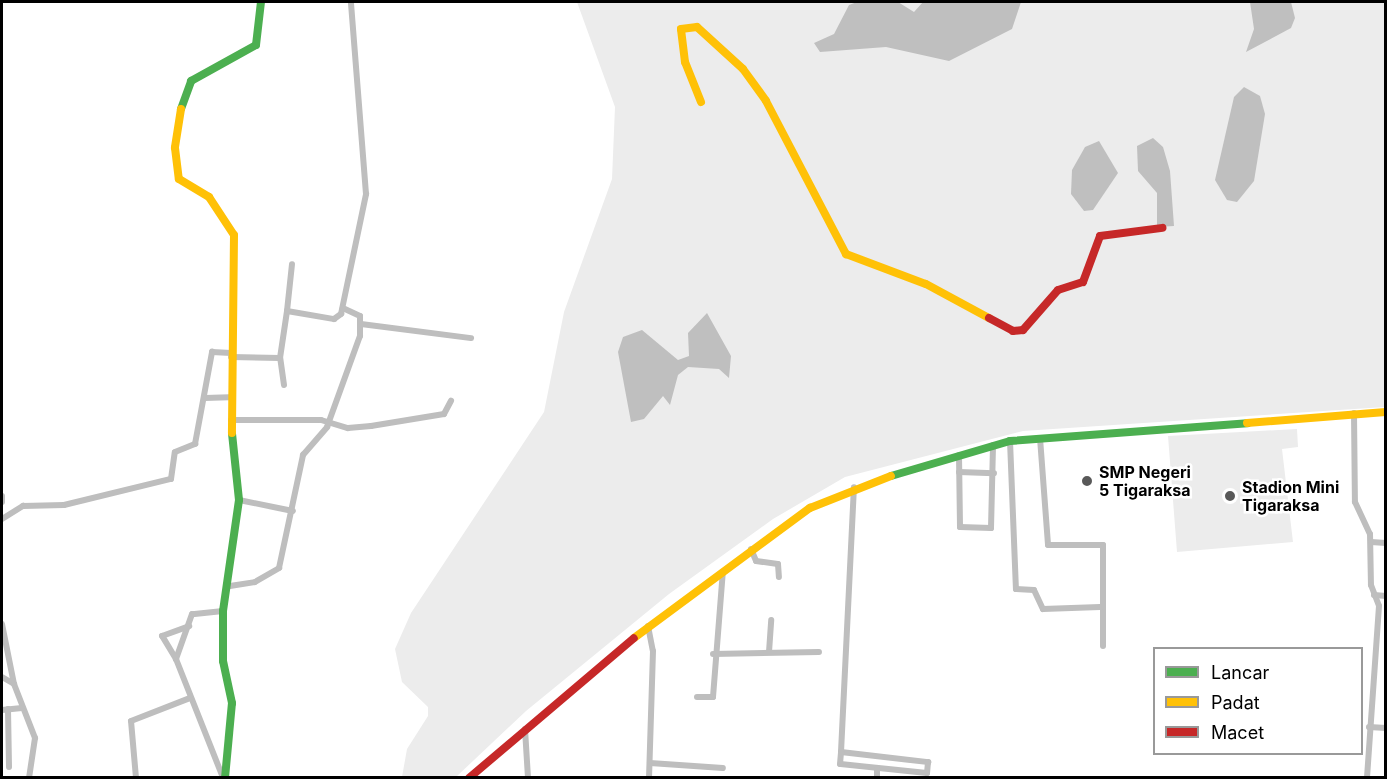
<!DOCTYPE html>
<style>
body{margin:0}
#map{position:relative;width:1387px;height:779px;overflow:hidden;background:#fff;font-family:Inter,sans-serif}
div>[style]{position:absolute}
.green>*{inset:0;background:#ececec}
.water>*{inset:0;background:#bfbfbf}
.street>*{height:6px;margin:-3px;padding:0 3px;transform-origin:3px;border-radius:3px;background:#bebebe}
.fast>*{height:8px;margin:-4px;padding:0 4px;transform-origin:4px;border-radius:4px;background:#4caf50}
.slow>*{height:8px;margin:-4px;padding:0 4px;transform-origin:4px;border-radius:4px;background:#ffc107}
.jam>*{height:8px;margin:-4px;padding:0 4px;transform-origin:4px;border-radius:4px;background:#c62828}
.dots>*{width:16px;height:16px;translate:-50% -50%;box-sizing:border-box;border:3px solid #fff;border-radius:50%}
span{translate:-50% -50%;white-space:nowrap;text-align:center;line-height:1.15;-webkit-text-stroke:5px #fff;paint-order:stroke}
.poi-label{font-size:16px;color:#000;font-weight:700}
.left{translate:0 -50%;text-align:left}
.frame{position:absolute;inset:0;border:3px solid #000;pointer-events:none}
.legend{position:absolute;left:1153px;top:647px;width:210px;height:108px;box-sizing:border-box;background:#fff;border:2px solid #999;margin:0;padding:8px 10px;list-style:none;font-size:18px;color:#000}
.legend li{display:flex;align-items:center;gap:12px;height:30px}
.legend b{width:30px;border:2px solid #999}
</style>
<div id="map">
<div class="green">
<i style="clip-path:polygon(577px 2px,1385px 2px,1385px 407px,1023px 431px,845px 477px,773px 519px,669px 594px,526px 711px,456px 777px,402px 777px,407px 749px,428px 716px,428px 707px,402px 682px,395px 649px,411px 613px,544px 412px,564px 312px,612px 179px,615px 107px)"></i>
<i style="clip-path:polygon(1297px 429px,1298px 447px,1282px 449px,1293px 542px,1177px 552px,1168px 436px)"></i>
</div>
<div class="water">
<i style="clip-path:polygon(857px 2px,898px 2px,914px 12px,923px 2px,1021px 2px,1012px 29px,949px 61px,886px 47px,820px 52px,814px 43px,834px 34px,849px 5px)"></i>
<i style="clip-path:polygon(1250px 2px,1291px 2px,1295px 18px,1291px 28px,1246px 52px,1254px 29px)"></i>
<i style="clip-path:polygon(1244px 87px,1260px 96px,1265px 114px,1254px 181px,1237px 202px,1227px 200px,1215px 180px,1234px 97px)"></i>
<i style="clip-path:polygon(1153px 138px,1163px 147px,1170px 171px,1174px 226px,1157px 227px,1157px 193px,1138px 171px,1137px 146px)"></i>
<i style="clip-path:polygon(1099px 141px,1118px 173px,1093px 210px,1084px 211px,1071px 194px,1072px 170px,1085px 147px)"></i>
<i style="clip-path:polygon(707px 313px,731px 356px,729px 378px,719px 369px,688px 367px,678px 375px,670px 405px,663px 396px,644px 419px,631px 422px,618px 352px,623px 337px,642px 330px,678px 360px,689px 356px,688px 333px)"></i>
</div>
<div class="street">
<i style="left:287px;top:311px;width:47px;rotate:-83.9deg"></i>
<i style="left:361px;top:324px;width:111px;rotate:7.3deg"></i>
<i style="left:231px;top:357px;width:49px;rotate:1.2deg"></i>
<i style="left:284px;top:385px;width:27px;rotate:-98deg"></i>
<i style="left:280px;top:358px;width:48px;rotate:-81.5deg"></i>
<i style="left:287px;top:311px;width:48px;rotate:9.7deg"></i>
<i style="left:334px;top:319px;width:9px;rotate:-36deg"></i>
<i style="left:341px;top:314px;width:123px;rotate:-78.2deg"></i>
<i style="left:366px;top:194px;width:193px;rotate:-94.5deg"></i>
<i style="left:205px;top:398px;width:24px;rotate:-2deg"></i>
<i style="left:1354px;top:413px;width:89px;rotate:89.4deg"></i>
<i style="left:1355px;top:502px;width:35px;rotate:65deg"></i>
<i style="left:1370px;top:534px;width:51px;rotate:88.9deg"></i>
<i style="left:1371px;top:585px;width:22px;rotate:69deg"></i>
<i style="left:1379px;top:606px;width:172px;rotate:94deg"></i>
<i style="left:231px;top:420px;width:90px"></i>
<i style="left:321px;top:420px;width:28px;rotate:17deg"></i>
<i style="left:348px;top:428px;width:23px;rotate:-5deg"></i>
<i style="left:371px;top:426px;width:74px;rotate:-9.3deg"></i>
<i style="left:444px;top:414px;width:15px;rotate:-62deg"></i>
<i style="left:1040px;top:438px;width:107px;rotate:85.7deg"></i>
<i style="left:1048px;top:545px;width:55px"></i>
<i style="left:1103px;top:545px;width:101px;rotate:90deg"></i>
<i style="left:1010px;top:441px;width:148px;rotate:87.7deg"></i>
<i style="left:1016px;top:589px;width:18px;rotate:3deg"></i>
<i style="left:1034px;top:590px;width:21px;rotate:65deg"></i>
<i style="left:1043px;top:609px;width:57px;rotate:-2deg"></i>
<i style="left:959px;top:455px;width:72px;rotate:89.2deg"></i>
<i style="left:960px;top:527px;width:31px;rotate:2deg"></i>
<i style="left:991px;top:528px;width:83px;rotate:-88.6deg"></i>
<i style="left:959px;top:472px;width:35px;rotate:2deg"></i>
<i style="left:239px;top:500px;width:55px;rotate:11.5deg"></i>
<i style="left:2px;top:502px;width:6px;rotate:-90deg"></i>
<i style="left:2px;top:519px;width:25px;rotate:-32deg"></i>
<i style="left:23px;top:506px;width:41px;rotate:-1.4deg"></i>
<i style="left:64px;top:505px;width:110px;rotate:-13.7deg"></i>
<i style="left:171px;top:479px;width:27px;rotate:-82deg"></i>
<i style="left:175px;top:452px;width:22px;rotate:-22deg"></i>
<i style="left:195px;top:444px;width:94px;rotate:-79.5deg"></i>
<i style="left:212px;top:352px;width:19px;rotate:3deg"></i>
<i style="left:1371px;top:542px;width:15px;rotate:4deg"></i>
<i style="left:751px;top:549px;width:13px;rotate:67deg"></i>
<i style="left:756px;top:561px;width:22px;rotate:8deg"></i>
<i style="left:778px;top:564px;width:13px;rotate:86deg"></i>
<i style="left:230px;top:586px;width:25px;rotate:-9deg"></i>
<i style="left:255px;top:582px;width:28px;rotate:-30deg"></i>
<i style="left:279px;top:568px;width:116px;rotate:-78deg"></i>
<i style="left:303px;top:455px;width:37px;rotate:-49deg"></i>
<i style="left:327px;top:427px;width:97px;rotate:-70.1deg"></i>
<i style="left:360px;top:336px;width:20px;rotate:-90deg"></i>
<i style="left:360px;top:316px;width:19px;rotate:-155deg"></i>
<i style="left:1374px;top:595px;width:12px;rotate:5deg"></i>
<i style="left:223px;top:611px;width:31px;rotate:174deg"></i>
<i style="left:192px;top:614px;width:48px;rotate:109.6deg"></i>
<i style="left:176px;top:659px;width:128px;rotate:68.4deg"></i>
<i style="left:2px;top:624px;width:61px;rotate:78.7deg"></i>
<i style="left:648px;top:626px;width:25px;rotate:79deg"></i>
<i style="left:653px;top:651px;width:127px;rotate:91.8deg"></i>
<i style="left:769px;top:652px;width:32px;rotate:-86deg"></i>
<i style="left:713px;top:654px;width:106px;rotate:-1.1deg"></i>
<i style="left:176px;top:659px;width:27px;rotate:-121deg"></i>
<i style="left:162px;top:636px;width:29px;rotate:-20deg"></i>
<i style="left:2px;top:677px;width:14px;rotate:30deg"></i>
<i style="left:14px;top:684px;width:58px;rotate:68.7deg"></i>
<i style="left:35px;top:738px;width:40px;rotate:98.5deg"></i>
<i style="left:697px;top:697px;width:16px"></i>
<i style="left:713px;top:697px;width:126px;rotate:-85.5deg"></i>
<i style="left:8px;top:709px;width:58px;rotate:89deg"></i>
<i style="left:2px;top:710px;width:20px;rotate:-6deg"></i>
<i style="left:1369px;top:727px;width:17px;rotate:3deg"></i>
<i style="left:525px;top:729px;width:49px;rotate:86.5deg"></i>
<i style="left:841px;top:752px;width:265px;rotate:-87.2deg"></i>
<i style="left:841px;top:752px;width:88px;rotate:6.6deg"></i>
<i style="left:928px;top:762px;width:11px;rotate:95deg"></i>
<i style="left:927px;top:773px;width:87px;rotate:-174.1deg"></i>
<i style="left:840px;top:764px;width:12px;rotate:-85deg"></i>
<i style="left:650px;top:763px;width:73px;rotate:3.9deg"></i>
<i style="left:877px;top:768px;width:10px;rotate:90deg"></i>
<i style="left:136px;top:778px;width:57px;rotate:-95deg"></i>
<i style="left:131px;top:721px;width:63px;rotate:-21.3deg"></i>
</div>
<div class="fast">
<i style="left:181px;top:109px;width:30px;rotate:-70deg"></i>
<i style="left:191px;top:81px;width:74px;rotate:-29deg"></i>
<i style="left:256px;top:45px;width:43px;rotate:-83.4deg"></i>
<i style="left:891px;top:476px;width:124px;rotate:-16.4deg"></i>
<i style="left:1010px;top:441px;width:238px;rotate:-4.3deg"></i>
<i style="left:225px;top:778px;width:75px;rotate:-84.7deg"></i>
<i style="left:232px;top:703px;width:43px;rotate:-102.1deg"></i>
<i style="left:223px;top:661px;width:50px;rotate:-90deg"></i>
<i style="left:223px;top:611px;width:112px;rotate:-81.8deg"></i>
<i style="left:239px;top:500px;width:67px;rotate:-96deg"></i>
</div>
<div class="slow">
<i style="left:701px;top:102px;width:43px;rotate:-111.8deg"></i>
<i style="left:685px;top:62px;width:33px;rotate:-97deg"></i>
<i style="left:681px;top:29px;width:16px;rotate:-7deg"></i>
<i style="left:697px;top:27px;width:62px;rotate:42.4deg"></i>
<i style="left:743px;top:69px;width:39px;rotate:54deg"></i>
<i style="left:766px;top:101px;width:173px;rotate:62.4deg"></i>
<i style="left:846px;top:254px;width:85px;rotate:20.6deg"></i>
<i style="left:926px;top:284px;width:72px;rotate:28.4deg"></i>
<i style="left:181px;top:109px;width:39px;rotate:99deg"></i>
<i style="left:175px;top:148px;width:31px;rotate:83deg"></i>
<i style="left:179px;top:179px;width:35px;rotate:31deg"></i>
<i style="left:209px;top:197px;width:45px;rotate:56.7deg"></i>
<i style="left:234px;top:235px;width:198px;rotate:90.6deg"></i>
<i style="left:1247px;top:423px;width:139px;rotate:-4.5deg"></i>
<i style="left:634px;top:638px;width:219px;rotate:-36.5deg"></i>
<i style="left:810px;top:508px;width:87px;rotate:-21.6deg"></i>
</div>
<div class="jam">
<i style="left:989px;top:318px;width:27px;rotate:28deg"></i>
<i style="left:1013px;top:331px;width:10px;rotate:-6deg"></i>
<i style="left:1023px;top:330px;width:53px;rotate:-48.8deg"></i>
<i style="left:1058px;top:290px;width:26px;rotate:-18deg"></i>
<i style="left:1083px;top:282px;width:49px;rotate:-69.7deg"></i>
<i style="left:1100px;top:236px;width:63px;rotate:-7.4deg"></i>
<i style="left:469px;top:778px;width:216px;rotate:-40.3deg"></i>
</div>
<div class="dots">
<i style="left:1087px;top:481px;background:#595959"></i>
<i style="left:1230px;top:496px;background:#595959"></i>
</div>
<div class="poi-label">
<span class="left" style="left:1099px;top:481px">SMP Negeri<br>5 Tigaraksa</span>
<span class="left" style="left:1242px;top:496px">Stadion Mini<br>Tigaraksa</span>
</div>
<div class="frame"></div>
<ul class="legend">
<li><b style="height:8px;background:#4caf50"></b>Lancar</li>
<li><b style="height:8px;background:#ffc107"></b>Padat</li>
<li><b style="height:8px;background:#c62828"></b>Macet</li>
</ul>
</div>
